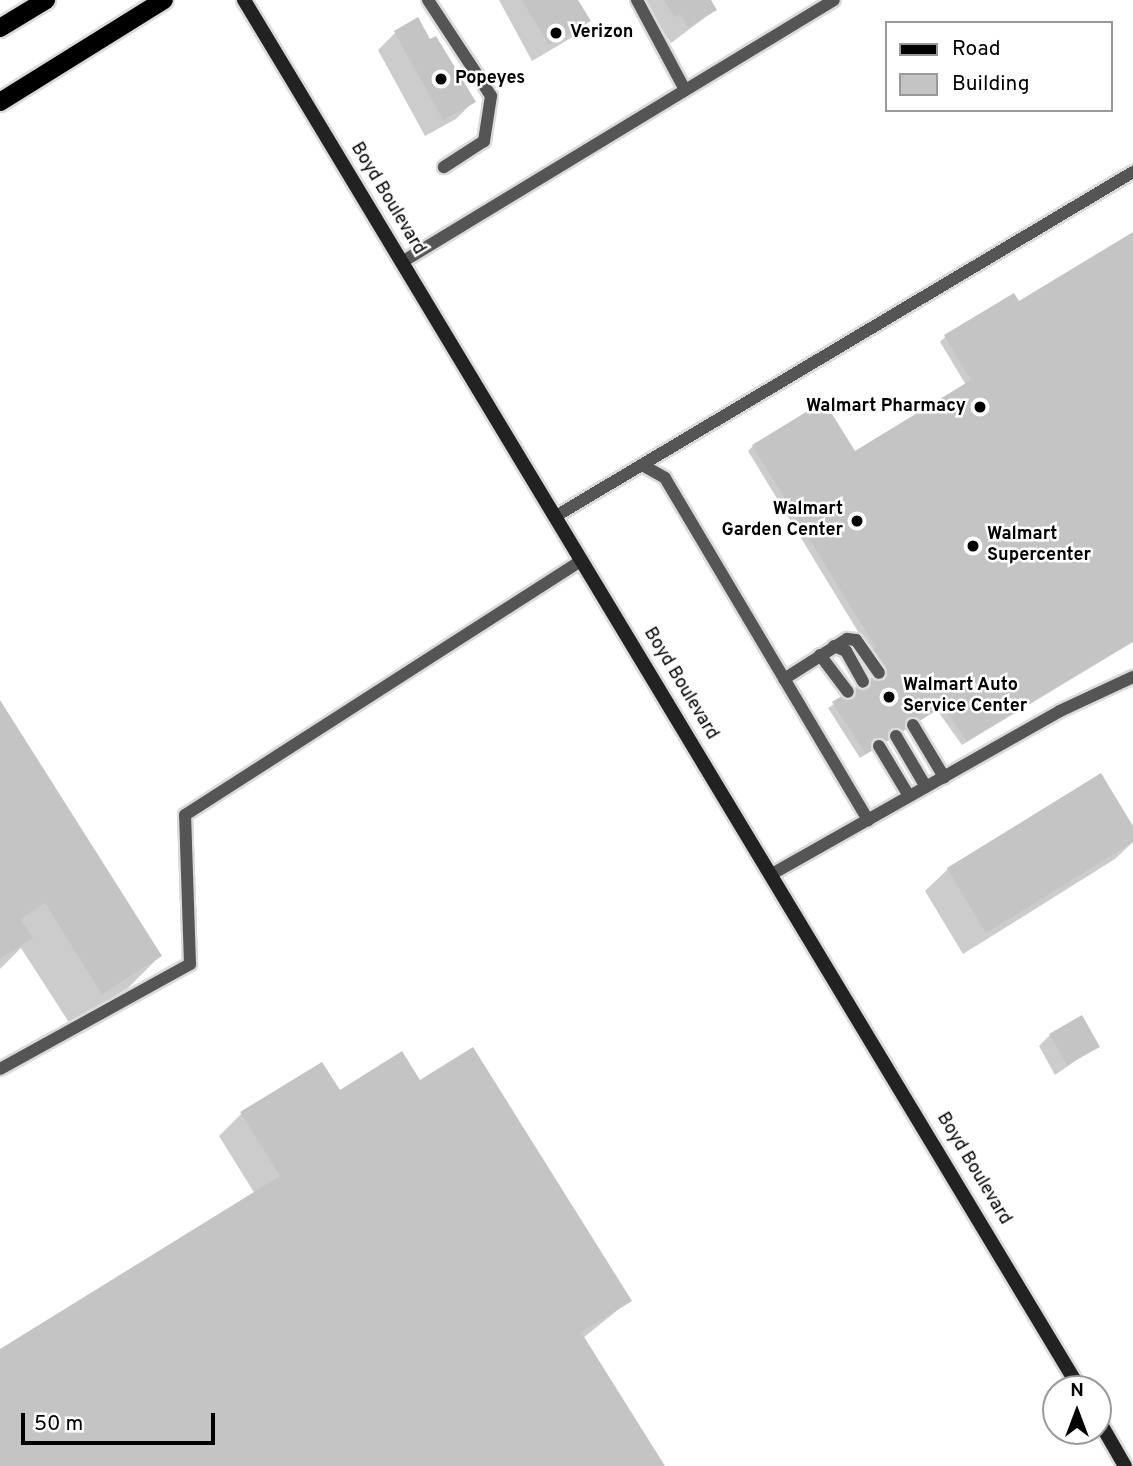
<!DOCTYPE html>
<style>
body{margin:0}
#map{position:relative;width:1133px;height:1466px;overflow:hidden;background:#fff;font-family:Overpass,sans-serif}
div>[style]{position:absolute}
.shadow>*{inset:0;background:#0003}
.building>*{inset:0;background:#c4c4c4}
.roads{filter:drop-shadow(2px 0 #dbdbdb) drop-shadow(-2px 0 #dbdbdb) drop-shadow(0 2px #dbdbdb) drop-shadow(0 -2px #dbdbdb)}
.lane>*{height:12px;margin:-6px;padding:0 6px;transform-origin:6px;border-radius:6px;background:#555}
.secondary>*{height:14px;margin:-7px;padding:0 7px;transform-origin:7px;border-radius:7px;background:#222}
.primary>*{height:18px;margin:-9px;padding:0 9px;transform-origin:9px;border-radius:9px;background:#000}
.dots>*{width:19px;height:19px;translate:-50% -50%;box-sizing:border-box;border:4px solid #fff;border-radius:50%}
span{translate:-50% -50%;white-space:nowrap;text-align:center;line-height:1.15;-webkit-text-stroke:5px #fff;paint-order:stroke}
.poi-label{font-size:18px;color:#000;font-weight:700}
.left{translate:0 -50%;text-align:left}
.right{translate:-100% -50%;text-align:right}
.street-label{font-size:18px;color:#000}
.legend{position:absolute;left:885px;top:21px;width:228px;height:91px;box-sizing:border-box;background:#fff;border:2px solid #999;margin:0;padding:9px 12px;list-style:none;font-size:21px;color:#000}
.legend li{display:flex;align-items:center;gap:14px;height:35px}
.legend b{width:35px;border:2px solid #999}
.north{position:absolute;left:1042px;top:1375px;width:70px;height:70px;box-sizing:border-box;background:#fff;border:2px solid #999;border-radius:50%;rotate:0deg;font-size:19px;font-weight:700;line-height:28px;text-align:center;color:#000}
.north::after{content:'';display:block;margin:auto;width:24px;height:32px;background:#000;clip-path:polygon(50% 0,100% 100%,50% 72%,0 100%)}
.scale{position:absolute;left:21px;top:1413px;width:194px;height:32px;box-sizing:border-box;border:4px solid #000;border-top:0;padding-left:9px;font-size:21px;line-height:24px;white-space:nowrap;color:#000;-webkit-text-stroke:5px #fff;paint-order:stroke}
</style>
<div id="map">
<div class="shadow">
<i style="clip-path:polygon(499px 0,576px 0,589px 21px,571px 38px,532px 61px)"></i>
<i style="clip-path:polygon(637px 0,709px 0,715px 10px,671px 43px,662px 30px,657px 33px)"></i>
<i style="clip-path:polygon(395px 33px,430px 41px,473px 102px,456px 119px,425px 136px,378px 50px)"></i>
<i style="clip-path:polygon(1133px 234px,1133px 642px,962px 745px,937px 710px,860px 758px,828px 708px,877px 676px,871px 653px,748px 451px,753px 446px,854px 453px,966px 385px,940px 342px,945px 337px,1018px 303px)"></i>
<i style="clip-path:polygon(0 703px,160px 956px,128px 988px,70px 1024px,21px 948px,0 969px)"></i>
<i style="clip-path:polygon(1133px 829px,1133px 842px,1115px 859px,963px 954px,925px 891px,948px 869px)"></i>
<i style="clip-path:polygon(1050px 1035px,1097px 1046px,1055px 1075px,1039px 1046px)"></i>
<i style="clip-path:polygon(419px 1082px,629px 1301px,583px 1338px,662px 1466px,0 1466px,0 1351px,255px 1194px,219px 1136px,241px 1114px,339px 1092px)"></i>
</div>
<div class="building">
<i style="clip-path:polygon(522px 0,578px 0,591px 21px,549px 45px)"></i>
<i style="clip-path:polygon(664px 0,711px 0,717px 10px,688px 27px,680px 14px,674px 17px)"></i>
<i style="clip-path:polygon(418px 17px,430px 39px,436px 36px,476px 102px,443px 120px,394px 31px)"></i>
<i style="clip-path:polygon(1133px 232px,1133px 641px,967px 741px,943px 706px,866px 754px,832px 702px,882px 671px,870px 652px,876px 648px,752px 445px,824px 401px,855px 451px,971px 380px,944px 335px,1014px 293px,1019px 301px)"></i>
<i style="clip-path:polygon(0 700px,162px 956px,102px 994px,45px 903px,20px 919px,33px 938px,0 959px)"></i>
<i style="clip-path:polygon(1101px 773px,1133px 826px,1133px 842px,986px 933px,947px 868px)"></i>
<i style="clip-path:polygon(1082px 1015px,1100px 1047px,1067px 1065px,1049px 1034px)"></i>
<i style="clip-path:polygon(473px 1047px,632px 1301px,581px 1332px,665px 1466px,0 1466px,0 1349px,280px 1176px,240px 1112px,322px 1062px,340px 1090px,402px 1051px,420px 1080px)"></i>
</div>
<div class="roads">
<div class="lane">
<i style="left:428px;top:0;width:115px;rotate:56.7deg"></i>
<i style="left:491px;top:96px;width:46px;rotate:98.8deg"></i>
<i style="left:484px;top:141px;width:48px;rotate:147deg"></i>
<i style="left:637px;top:0;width:102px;rotate:61.9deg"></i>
<i style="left:402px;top:262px;width:505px;rotate:-31.24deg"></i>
<i style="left:642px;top:465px;width:26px;rotate:29deg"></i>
<i style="left:665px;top:478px;width:398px;rotate:59.3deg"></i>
<i style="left:556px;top:516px;width:672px;rotate:-30.8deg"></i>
<i style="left:834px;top:646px;width:13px;rotate:23deg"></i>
<i style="left:846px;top:651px;width:35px;rotate:61deg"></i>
<i style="left:820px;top:655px;width:46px;rotate:52.9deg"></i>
<i style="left:784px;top:679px;width:75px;rotate:-32.4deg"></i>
<i style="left:847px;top:639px;width:9px;rotate:6deg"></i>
<i style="left:856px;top:640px;width:40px;rotate:55.1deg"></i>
<i style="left:913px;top:725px;width:61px;rotate:59.2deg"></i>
<i style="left:896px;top:736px;width:59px;rotate:59.5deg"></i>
<i style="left:879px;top:746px;width:58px;rotate:59deg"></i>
<i style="left:772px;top:874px;width:331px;rotate:-29.5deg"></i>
<i style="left:1060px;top:711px;width:81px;rotate:-25deg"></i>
<i style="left:0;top:1069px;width:217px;rotate:-28.9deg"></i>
<i style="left:190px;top:964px;width:149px;rotate:-91.9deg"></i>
<i style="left:185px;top:815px;width:472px;rotate:-32.7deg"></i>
</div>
<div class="secondary">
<i style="left:244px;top:0;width:1621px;rotate:58.96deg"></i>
<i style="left:1098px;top:1419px;width:54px;rotate:60.1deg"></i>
</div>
<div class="primary">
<i style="left:0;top:28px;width:54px;rotate:-31.3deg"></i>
<i style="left:0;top:102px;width:193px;rotate:-31.9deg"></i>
</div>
</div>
<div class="dots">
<i style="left:556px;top:33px;background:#000"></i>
<i style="left:441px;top:79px;background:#000"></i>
<i style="left:980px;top:407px;background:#000"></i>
<i style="left:857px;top:521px;background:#000"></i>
<i style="left:973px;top:546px;background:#000"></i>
<i style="left:889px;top:697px;background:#000"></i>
</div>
<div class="poi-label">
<span class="left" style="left:570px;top:33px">Verizon</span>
<span class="left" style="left:455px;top:79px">Popeyes</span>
<span class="right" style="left:966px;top:407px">Walmart Pharmacy</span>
<span class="right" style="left:843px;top:521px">Walmart<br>Garden Center</span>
<span class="left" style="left:987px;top:546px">Walmart<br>Supercenter</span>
<span class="left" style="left:903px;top:697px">Walmart Auto<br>Service Center</span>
</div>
<div class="street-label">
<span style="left:387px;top:199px;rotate:59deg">Boyd Boulevard</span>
<span style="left:680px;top:684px;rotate:59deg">Boyd Boulevard</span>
<span style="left:973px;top:1169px;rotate:59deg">Boyd Boulevard</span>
</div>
<ul class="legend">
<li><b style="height:9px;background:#000"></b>Road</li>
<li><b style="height:19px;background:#c4c4c4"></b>Building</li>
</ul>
<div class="north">N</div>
<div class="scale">50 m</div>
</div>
